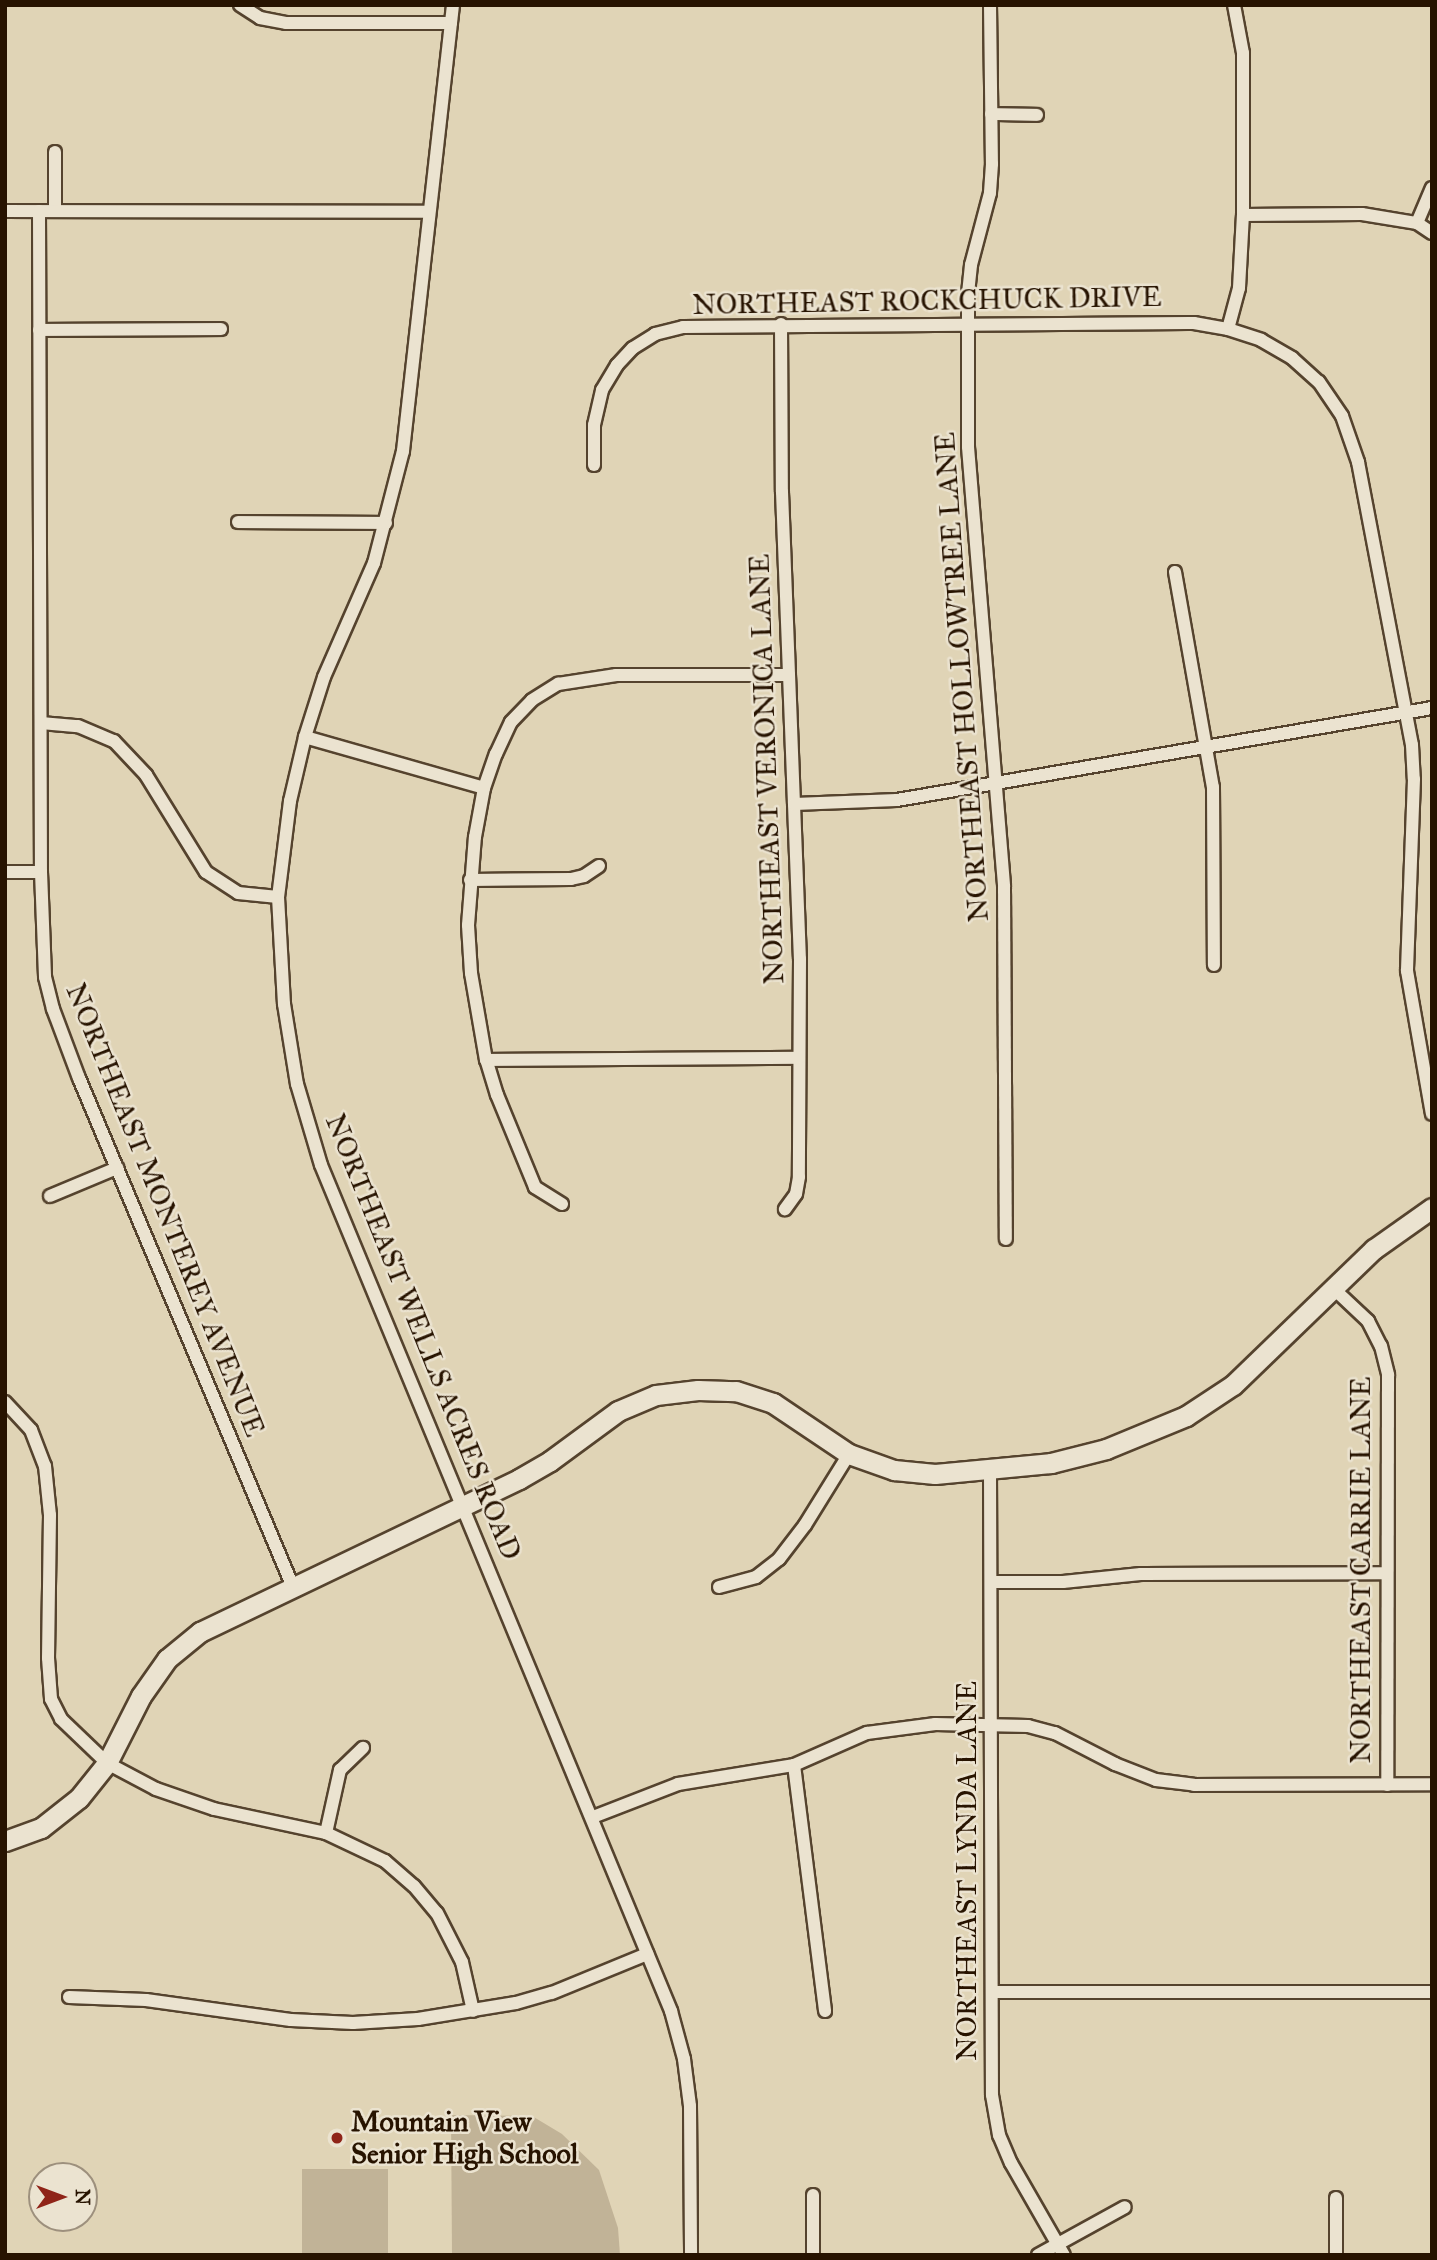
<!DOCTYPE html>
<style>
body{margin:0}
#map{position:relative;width:1437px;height:2260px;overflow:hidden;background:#e0d4b6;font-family:"IM FELL Great Primer",serif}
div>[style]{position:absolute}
.green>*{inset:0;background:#c1b397}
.roads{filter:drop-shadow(2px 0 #55432e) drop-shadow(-2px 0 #55432e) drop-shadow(0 2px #55432e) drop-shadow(0 -2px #55432e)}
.street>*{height:12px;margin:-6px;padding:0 6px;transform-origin:6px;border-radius:6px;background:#ebe3d0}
.secondary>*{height:19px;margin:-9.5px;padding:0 9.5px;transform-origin:9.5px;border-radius:9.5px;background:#ebe3d0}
.dots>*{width:19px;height:19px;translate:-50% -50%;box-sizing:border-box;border:4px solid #ebe3d0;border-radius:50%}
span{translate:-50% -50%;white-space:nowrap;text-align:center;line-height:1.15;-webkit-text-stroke:5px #ebe3d0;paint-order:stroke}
.street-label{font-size:28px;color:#271300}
.poi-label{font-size:28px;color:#271300;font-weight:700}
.left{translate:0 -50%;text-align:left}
.frame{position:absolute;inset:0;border:7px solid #271300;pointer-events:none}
.north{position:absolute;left:28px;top:2162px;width:70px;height:70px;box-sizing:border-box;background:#ebe3d0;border:2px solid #9d907d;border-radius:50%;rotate:90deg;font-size:19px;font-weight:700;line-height:28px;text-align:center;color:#271300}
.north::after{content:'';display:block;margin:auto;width:24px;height:32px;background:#8f2418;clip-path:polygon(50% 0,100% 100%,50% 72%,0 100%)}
</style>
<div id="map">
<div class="green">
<i style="clip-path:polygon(451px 2115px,532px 2116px,562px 2134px,599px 2170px,618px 2228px,620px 2255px,452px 2255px)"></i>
<i style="clip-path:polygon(302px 2169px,388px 2169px,388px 2255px,302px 2255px)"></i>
</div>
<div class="roads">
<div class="street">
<i style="left:240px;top:5px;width:24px;rotate:33deg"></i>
<i style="left:260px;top:18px;width:26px;rotate:11deg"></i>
<i style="left:286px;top:23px;width:165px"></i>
<i style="left:453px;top:5px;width:449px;rotate:96.4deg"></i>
<i style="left:403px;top:451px;width:116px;rotate:104.5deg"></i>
<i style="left:374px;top:563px;width:124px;rotate:113.7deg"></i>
<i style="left:324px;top:677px;width:63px;rotate:107.6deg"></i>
<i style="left:305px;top:737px;width:66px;rotate:103.2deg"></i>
<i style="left:290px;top:801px;width:97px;rotate:97.1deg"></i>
<i style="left:278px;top:897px;width:107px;rotate:86.8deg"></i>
<i style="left:284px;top:1004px;width:81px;rotate:80.8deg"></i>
<i style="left:297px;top:1084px;width:84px;rotate:73.5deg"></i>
<i style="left:321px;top:1165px;width:916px;rotate:67.52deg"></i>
<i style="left:671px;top:2011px;width:50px;rotate:74.8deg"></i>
<i style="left:684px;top:2059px;width:47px;rotate:82.7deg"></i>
<i style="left:690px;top:2106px;width:149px;rotate:89.6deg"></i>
<i style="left:990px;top:5px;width:159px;rotate:89.3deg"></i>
<i style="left:992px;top:164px;width:29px;rotate:94deg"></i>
<i style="left:990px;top:193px;width:74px;rotate:104.8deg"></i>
<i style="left:971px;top:265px;width:29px;rotate:96deg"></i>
<i style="left:968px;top:294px;width:153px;rotate:90deg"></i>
<i style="left:968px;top:447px;width:441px;rotate:85.3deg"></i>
<i style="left:1004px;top:887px;width:352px;rotate:89.7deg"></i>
<i style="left:991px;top:114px;width:46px;rotate:1.2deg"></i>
<i style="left:55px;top:152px;width:59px;rotate:90deg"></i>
<i style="left:5px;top:211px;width:424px;rotate:0.1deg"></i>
<i style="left:39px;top:211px;width:661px;rotate:89.83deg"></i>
<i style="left:41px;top:872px;width:105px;rotate:87.8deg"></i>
<i style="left:45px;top:977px;width:33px;rotate:76deg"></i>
<i style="left:53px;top:1009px;width:74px;rotate:69.4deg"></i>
<i style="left:79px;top:1078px;width:552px;rotate:67.2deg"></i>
<i style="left:1243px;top:215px;width:119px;rotate:-0.5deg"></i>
<i style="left:1362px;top:214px;width:56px;rotate:9.3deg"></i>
<i style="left:1417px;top:223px;width:18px;rotate:34deg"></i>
<i style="left:1417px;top:223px;width:38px;rotate:-67deg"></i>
<i style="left:781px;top:324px;width:168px;rotate:89.7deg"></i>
<i style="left:782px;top:492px;width:467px;rotate:87.8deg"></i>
<i style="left:800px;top:959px;width:218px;rotate:90.3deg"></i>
<i style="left:799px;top:1177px;width:17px;rotate:100deg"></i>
<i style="left:796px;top:1194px;width:19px;rotate:126deg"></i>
<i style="left:1228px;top:329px;width:42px;rotate:-75deg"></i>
<i style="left:1239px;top:288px;width:73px;rotate:-86.9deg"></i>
<i style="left:1243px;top:215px;width:162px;rotate:-90deg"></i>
<i style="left:1243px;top:53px;width:49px;rotate:-100.6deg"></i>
<i style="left:39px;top:330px;width:182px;rotate:-0.3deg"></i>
<i style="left:594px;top:465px;width:40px;rotate:-90deg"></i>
<i style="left:594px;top:425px;width:36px;rotate:-77deg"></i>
<i style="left:602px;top:390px;width:29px;rotate:-59deg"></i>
<i style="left:617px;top:365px;width:23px;rotate:-47deg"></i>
<i style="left:633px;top:348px;width:26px;rotate:-32deg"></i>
<i style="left:655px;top:334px;width:29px;rotate:-14deg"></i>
<i style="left:683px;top:327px;width:511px;rotate:-0.45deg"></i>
<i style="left:1194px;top:323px;width:35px;rotate:10deg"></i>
<i style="left:1228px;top:329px;width:35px;rotate:18deg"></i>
<i style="left:1261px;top:340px;width:36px;rotate:30deg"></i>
<i style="left:1292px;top:358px;width:36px;rotate:42deg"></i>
<i style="left:1319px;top:382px;width:41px;rotate:55.9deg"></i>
<i style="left:1342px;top:416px;width:49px;rotate:70.8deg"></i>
<i style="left:1358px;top:462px;width:288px;rotate:79.2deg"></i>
<i style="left:1412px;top:745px;width:34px;rotate:87deg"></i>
<i style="left:1414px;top:779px;width:192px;rotate:92.1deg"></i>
<i style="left:1407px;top:971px;width:145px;rotate:80.1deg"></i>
<i style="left:238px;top:522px;width:148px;rotate:0.4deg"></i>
<i style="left:1175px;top:572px;width:218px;rotate:80deg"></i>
<i style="left:1213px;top:787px;width:178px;rotate:89.7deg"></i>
<i style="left:41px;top:723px;width:37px;rotate:5deg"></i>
<i style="left:78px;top:726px;width:39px;rotate:23deg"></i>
<i style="left:114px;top:741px;width:47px;rotate:46.7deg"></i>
<i style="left:146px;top:775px;width:114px;rotate:58.3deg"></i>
<i style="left:206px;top:872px;width:38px;rotate:33deg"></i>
<i style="left:238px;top:893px;width:40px;rotate:5.7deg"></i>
<i style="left:305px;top:737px;width:186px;rotate:15.9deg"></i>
<i style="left:794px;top:804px;width:103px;rotate:-2.2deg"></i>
<i style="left:897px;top:800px;width:543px;rotate:-9.76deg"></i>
<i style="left:5px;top:872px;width:36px"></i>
<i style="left:470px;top:880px;width:101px;rotate:-0.6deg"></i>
<i style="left:571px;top:879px;width:13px;rotate:-13deg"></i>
<i style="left:584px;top:876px;width:18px;rotate:-34deg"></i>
<i style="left:486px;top:1060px;width:313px;rotate:-0.4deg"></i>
<i style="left:50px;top:1196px;width:73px;rotate:-22.7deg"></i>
<i style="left:562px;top:1204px;width:32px;rotate:-148deg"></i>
<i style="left:535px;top:1187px;width:100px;rotate:-112.4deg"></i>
<i style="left:497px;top:1095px;width:37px;rotate:-107deg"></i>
<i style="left:486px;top:1060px;width:88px;rotate:-99.8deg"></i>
<i style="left:471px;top:973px;width:48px;rotate:-93.6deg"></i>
<i style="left:468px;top:925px;width:88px;rotate:-85.5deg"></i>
<i style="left:475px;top:837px;width:50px;rotate:-79.6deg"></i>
<i style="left:484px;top:788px;width:36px;rotate:-71deg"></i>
<i style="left:496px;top:754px;width:35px;rotate:-65deg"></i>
<i style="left:511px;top:722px;width:30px;rotate:-46deg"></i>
<i style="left:532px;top:700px;width:31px;rotate:-32deg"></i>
<i style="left:558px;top:684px;width:59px;rotate:-8.8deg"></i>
<i style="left:616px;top:675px;width:173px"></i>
<i style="left:1334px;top:1289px;width:47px;rotate:43.3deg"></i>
<i style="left:1368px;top:1321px;width:28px;rotate:63deg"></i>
<i style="left:1381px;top:1346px;width:30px;rotate:76deg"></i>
<i style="left:1388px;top:1375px;width:410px;rotate:90.1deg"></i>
<i style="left:5px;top:1402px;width:38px;rotate:47deg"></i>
<i style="left:31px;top:1430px;width:39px;rotate:69deg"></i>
<i style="left:45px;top:1466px;width:49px;rotate:84.2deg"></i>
<i style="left:50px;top:1515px;width:143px;rotate:90.8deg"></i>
<i style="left:48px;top:1658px;width:41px;rotate:85.8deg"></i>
<i style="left:51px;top:1699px;width:22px;rotate:63deg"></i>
<i style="left:61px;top:1719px;width:64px;rotate:43.7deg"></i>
<i style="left:107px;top:1763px;width:55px;rotate:28deg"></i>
<i style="left:156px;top:1789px;width:61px;rotate:19deg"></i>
<i style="left:214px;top:1809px;width:115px;rotate:12.1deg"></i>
<i style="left:326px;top:1833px;width:65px;rotate:25.4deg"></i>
<i style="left:385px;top:1861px;width:38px;rotate:41deg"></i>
<i style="left:414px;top:1886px;width:35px;rotate:50deg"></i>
<i style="left:437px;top:1913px;width:55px;rotate:63deg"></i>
<i style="left:462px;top:1962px;width:50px;rotate:77.3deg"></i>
<i style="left:990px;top:1471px;width:624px;rotate:89.82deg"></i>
<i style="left:992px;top:2095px;width:41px;rotate:80.1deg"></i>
<i style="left:999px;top:2135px;width:30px;rotate:67deg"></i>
<i style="left:1011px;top:2163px;width:106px;rotate:60.1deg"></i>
<i style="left:992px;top:1582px;width:71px"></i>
<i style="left:1063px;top:1582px;width:78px;rotate:-5.9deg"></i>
<i style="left:1141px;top:1574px;width:245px;rotate:-0.2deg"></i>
<i style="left:719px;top:1587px;width:38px;rotate:-15deg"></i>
<i style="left:756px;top:1577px;width:29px;rotate:-38deg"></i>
<i style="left:779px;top:1559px;width:43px;rotate:-52.6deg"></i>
<i style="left:805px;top:1525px;width:84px;rotate:-58.2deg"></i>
<i style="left:794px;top:1765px;width:248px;rotate:82.8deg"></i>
<i style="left:593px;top:1817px;width:91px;rotate:-21.2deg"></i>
<i style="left:678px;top:1784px;width:118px;rotate:-9.3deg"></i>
<i style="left:794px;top:1765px;width:80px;rotate:-23.7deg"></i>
<i style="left:867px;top:1733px;width:69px;rotate:-7.5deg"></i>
<i style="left:935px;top:1724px;width:93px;rotate:1.2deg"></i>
<i style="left:1028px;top:1726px;width:28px;rotate:15deg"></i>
<i style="left:1055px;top:1733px;width:68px;rotate:27.3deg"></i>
<i style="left:1115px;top:1764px;width:44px;rotate:21.3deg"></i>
<i style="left:1156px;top:1780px;width:38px;rotate:7deg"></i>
<i style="left:1194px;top:1785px;width:238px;rotate:-0.2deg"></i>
<i style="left:326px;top:1833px;width:65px;rotate:-77.5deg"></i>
<i style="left:340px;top:1770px;width:32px;rotate:-44deg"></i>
<i style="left:992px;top:1992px;width:440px"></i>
<i style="left:69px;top:1997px;width:77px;rotate:2.2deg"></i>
<i style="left:146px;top:2000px;width:146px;rotate:7.9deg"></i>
<i style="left:291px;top:2020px;width:62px;rotate:2.8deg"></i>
<i style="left:353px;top:2023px;width:65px;rotate:-3.5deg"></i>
<i style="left:418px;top:2019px;width:99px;rotate:-9.3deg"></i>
<i style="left:516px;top:2003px;width:37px;rotate:-16deg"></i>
<i style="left:552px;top:1993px;width:103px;rotate:-22.3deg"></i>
<i style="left:813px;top:2195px;width:60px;rotate:90deg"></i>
<i style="left:1336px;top:2198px;width:57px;rotate:90deg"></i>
<i style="left:1038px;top:2255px;width:99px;rotate:-28.9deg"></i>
</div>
<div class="secondary">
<i style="left:5px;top:1841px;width:38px;rotate:-20deg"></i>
<i style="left:41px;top:1828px;width:48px;rotate:-38.3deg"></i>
<i style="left:79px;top:1798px;width:45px;rotate:-51.3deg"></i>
<i style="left:107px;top:1763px;width:75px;rotate:-63.1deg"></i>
<i style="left:141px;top:1696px;width:45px;rotate:-54.9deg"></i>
<i style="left:167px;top:1659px;width:43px;rotate:-39.3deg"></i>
<i style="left:200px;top:1632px;width:354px;rotate:-25.6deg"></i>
<i style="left:519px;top:1479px;width:36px;rotate:-30deg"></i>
<i style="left:550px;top:1461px;width:84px;rotate:-36.3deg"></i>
<i style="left:618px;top:1411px;width:41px;rotate:-22.8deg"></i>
<i style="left:656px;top:1395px;width:42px;rotate:-6.8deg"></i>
<i style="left:698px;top:1390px;width:38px;rotate:2deg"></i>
<i style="left:736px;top:1391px;width:39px;rotate:18deg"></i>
<i style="left:773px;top:1403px;width:92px;rotate:33.9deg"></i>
<i style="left:849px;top:1454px;width:48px;rotate:19.6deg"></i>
<i style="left:894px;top:1470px;width:41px;rotate:5.6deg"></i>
<i style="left:935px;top:1474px;width:117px;rotate:-5.4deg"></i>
<i style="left:1051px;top:1463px;width:57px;rotate:-14.3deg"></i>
<i style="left:1106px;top:1449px;width:87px;rotate:-22.4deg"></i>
<i style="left:1186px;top:1416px;width:56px;rotate:-33.4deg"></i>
<i style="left:1233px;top:1385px;width:196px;rotate:-44deg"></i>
<i style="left:1374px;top:1249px;width:71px;rotate:-35.3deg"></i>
</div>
</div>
<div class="dots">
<i style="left:337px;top:2138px;background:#8f2418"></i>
</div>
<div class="street-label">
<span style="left:927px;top:301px;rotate:-1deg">NORTHEAST ROCKCHUCK DRIVE</span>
<span style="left:962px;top:677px;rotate:-94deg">NORTHEAST HOLLOWTREE LANE</span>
<span style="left:767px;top:769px;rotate:-92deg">NORTHEAST VERONICA LANE</span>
<span style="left:165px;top:1210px;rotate:68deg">NORTHEAST MONTEREY AVENUE</span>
<span style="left:423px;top:1337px;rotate:68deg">NORTHEAST WELLS ACRES ROAD</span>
<span style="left:1361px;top:1570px;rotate:-90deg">NORTHEAST CARRIE LANE</span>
<span style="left:967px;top:1871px;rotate:-90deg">NORTHEAST LYNDA LANE</span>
</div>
<div class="poi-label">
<span class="left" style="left:351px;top:2138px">Mountain View<br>Senior High School</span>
</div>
<div class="frame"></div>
<div class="north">N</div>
</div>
